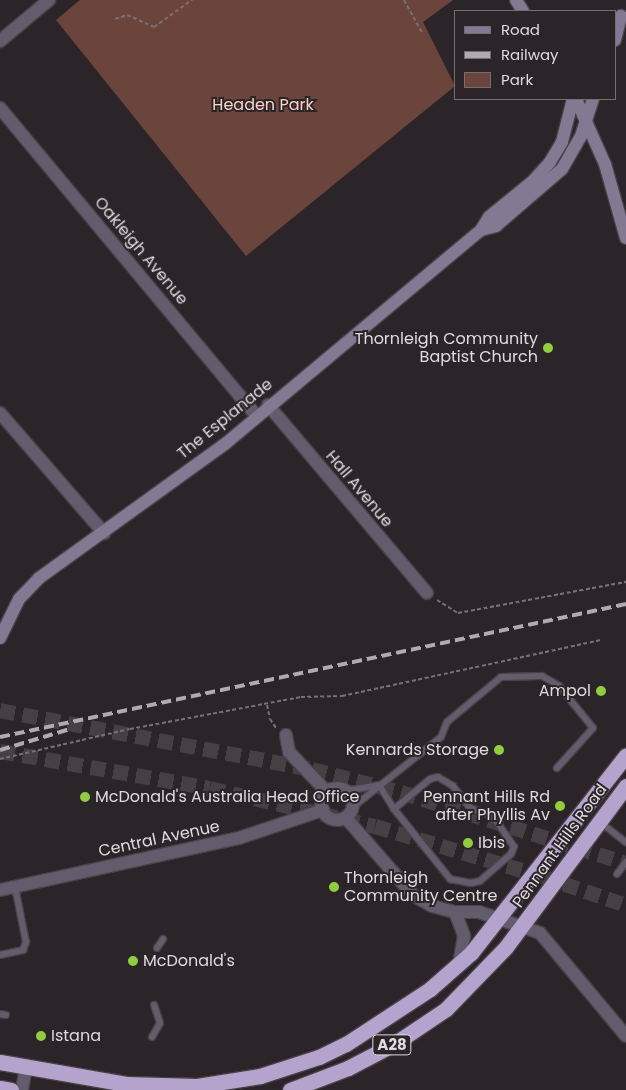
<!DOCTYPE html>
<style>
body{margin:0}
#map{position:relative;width:626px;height:1090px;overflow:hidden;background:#2b252a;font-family:Poppins,sans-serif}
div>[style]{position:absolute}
.green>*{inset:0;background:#6b453b}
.highway-tunnel>*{height:15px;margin-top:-7.5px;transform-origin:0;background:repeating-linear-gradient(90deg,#464045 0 15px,transparent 0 23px)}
.path>*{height:2px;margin-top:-1px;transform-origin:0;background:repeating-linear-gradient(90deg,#777176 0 4px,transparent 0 6.5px)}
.roads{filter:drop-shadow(1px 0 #484247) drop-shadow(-1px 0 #484247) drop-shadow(0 1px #484247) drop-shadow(0 -1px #484247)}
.lane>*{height:6px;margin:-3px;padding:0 3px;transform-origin:3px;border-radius:3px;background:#625c6c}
.street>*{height:12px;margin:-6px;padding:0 6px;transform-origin:6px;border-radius:6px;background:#625c6c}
.street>.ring{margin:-6px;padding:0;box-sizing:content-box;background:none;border:12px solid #625c6c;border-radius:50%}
.secondary>*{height:12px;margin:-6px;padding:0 6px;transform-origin:6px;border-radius:6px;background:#837993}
.highway>*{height:15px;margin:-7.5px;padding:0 7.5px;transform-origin:7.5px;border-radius:7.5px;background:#b4a4cd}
.rail>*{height:4px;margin-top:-2px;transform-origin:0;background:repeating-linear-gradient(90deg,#b0abaf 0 10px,transparent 0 15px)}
.dots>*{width:14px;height:14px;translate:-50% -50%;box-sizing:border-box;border:2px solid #2b252a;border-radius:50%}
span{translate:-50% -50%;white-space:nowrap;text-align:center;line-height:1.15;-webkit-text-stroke:4px #2b252a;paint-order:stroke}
.shield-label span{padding:1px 4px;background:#2b252a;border:1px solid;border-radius:4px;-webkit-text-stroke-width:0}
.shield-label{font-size:15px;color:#dfdbde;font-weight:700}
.park-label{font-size:16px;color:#fed1c5}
.street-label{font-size:16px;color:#dfdbde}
.poi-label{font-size:16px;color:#dfdbde}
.right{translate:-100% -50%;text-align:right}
.left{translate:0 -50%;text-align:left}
.legend{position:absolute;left:454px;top:10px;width:162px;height:90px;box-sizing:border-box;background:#2b252a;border:1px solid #736e72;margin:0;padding:6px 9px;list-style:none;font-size:15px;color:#dfdbde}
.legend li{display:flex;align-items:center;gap:10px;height:25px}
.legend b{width:25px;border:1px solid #736e72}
</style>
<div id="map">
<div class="green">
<i style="clip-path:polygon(80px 0,453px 0,423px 22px,455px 86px,246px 256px,56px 20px)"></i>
</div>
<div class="highway-tunnel">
<i style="left:0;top:710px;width:318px;rotate:10.7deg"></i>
<i style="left:312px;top:769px;width:92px;rotate:14.5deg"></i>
<i style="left:401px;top:792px;width:236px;rotate:17.5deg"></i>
<i style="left:0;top:751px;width:213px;rotate:10deg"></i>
<i style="left:210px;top:788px;width:169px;rotate:13deg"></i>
<i style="left:375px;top:826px;width:174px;rotate:16.7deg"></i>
<i style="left:542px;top:876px;width:89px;rotate:19deg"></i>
</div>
<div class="path">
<i style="left:404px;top:0;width:38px;rotate:61deg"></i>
<i style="left:115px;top:19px;width:13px;rotate:-18deg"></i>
<i style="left:127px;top:15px;width:30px;rotate:24deg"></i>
<i style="left:154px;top:27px;width:47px;rotate:-35.4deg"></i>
<i style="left:437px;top:600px;width:25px;rotate:32deg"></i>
<i style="left:458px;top:613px;width:171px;rotate:-10.5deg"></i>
<i style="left:267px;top:705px;width:14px;rotate:78deg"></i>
<i style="left:270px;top:719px;width:11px;rotate:56deg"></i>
<i style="left:0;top:759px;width:133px;rotate:-13deg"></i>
<i style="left:130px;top:729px;width:174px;rotate:-10.6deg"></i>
<i style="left:301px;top:697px;width:41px;rotate:-1.4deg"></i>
<i style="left:342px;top:696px;width:266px;rotate:-12.2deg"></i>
</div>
<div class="roads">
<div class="lane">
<i style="left:379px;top:785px;width:28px;rotate:58deg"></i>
<i style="left:394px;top:809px;width:90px;rotate:51.3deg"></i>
<i style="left:450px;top:879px;width:21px;rotate:11deg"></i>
<i style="left:471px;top:883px;width:9px;rotate:-13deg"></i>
<i style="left:480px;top:881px;width:41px;rotate:-41.1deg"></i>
<i style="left:511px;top:854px;width:8px;rotate:-67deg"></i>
<i style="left:514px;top:847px;width:37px;rotate:-124deg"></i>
<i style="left:493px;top:816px;width:24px;rotate:-161deg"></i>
<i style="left:470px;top:808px;width:28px;rotate:-128deg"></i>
<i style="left:453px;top:786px;width:17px;rotate:-149deg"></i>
<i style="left:438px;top:777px;width:8px;rotate:166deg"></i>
<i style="left:430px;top:779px;width:47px;rotate:140.2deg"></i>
<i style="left:345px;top:791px;width:35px;rotate:-10deg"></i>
<i style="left:353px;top:807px;width:112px;rotate:-38.5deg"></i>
<i style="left:441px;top:737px;width:16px;rotate:-68deg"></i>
<i style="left:447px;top:722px;width:70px;rotate:-39.8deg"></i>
<i style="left:501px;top:677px;width:41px;rotate:-1.4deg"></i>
<i style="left:542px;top:676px;width:20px;rotate:30deg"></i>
<i style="left:559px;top:686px;width:54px;rotate:51deg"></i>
<i style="left:593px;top:728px;width:54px;rotate:132deg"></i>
<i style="left:600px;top:822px;width:33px;rotate:38deg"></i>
<i style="left:617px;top:874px;width:15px;rotate:-53deg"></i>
<i style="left:157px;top:948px;width:11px;rotate:-56deg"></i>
<i style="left:0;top:955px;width:24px;rotate:-12deg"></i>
<i style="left:23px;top:950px;width:9px;rotate:-69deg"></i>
<i style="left:26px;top:942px;width:56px;rotate:-101.3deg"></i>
<i style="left:0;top:1014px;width:6px;rotate:9deg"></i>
<i style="left:152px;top:1037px;width:16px;rotate:-60deg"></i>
<i style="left:160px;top:1023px;width:19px;rotate:-108deg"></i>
</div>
<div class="street">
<i style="left:0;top:41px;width:64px;rotate:-39.9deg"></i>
<i style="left:0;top:108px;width:400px;rotate:50.2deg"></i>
<i style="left:268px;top:405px;width:246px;rotate:49.8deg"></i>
<i style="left:0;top:413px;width:159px;rotate:49.1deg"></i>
<i style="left:286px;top:735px;width:17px;rotate:80deg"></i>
<i style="left:289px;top:752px;width:55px;rotate:46.5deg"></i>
<i class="ring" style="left:321px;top:788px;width:20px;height:20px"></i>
<i style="left:346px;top:818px;width:102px;rotate:49deg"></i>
<i style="left:413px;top:895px;width:22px;rotate:30deg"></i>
<i style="left:432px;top:906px;width:24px;rotate:15deg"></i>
<i style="left:455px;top:912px;width:24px"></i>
<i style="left:479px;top:912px;width:65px;rotate:19deg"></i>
<i style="left:540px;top:933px;width:134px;rotate:50.1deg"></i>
<i style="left:0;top:890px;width:245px;rotate:-12.3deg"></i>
<i style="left:239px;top:838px;width:89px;rotate:-18.4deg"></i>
<i style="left:455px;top:912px;width:26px;rotate:69deg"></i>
<i style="left:464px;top:936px;width:29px;rotate:100deg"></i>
<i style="left:22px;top:1090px;width:23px;rotate:-80deg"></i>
</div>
<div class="secondary">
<i style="left:516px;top:0;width:13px;rotate:58deg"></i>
<i style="left:615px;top:40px;width:25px;rotate:-76deg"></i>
<i style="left:576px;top:99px;width:71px;rotate:66deg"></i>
<i style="left:605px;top:164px;width:77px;rotate:74.2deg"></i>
<i style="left:481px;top:230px;width:16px;rotate:-15deg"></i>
<i style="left:496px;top:226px;width:87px;rotate:-40.8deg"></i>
<i style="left:562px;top:169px;width:38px;rotate:-60deg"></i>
<i style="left:581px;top:136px;width:39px;rotate:-72deg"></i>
<i style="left:0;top:638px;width:43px;rotate:-64deg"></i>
<i style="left:19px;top:599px;width:29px;rotate:-46deg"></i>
<i style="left:39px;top:578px;width:229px;rotate:-35.8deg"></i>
<i style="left:225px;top:444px;width:334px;rotate:-39.9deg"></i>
<i style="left:481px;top:230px;width:15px;rotate:-58deg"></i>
<i style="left:489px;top:217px;width:57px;rotate:-39.3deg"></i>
<i style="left:533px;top:181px;width:25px;rotate:-48deg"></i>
<i style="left:550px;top:162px;width:23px;rotate:-59deg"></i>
<i style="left:562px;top:142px;width:44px;rotate:-75.7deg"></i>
</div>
<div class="highway">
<i style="left:0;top:1062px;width:128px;rotate:9.9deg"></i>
<i style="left:126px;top:1084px;width:71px;rotate:1.6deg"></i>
<i style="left:197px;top:1086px;width:64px;rotate:-9deg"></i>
<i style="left:260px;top:1076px;width:62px;rotate:-17.9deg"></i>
<i style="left:319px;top:1057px;width:30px;rotate:-26deg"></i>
<i style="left:346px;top:1044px;width:100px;rotate:-33.2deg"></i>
<i style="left:430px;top:989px;width:55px;rotate:-41.3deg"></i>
<i style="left:471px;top:953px;width:251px;rotate:-51.9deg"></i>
<i style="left:0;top:1088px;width:11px;rotate:10deg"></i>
<i style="left:290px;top:1090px;width:62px;rotate:-20.8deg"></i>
<i style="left:348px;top:1068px;width:52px;rotate:-27.6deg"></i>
<i style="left:394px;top:1044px;width:63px;rotate:-33.9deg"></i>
<i style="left:446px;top:1009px;width:86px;rotate:-45.9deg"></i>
<i style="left:506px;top:947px;width:201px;rotate:-53.3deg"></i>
</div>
</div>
<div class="rail">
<i style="left:0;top:737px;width:640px;rotate:-11.99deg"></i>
<i style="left:0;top:750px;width:73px;rotate:-16.7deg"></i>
</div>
<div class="dots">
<i style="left:548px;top:348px;background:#91cd40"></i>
<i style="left:601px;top:691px;background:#91cd40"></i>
<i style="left:499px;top:750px;background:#91cd40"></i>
<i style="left:85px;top:797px;background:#91cd40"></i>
<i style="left:560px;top:806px;background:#91cd40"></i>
<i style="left:468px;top:843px;background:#91cd40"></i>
<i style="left:334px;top:887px;background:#91cd40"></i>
<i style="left:133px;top:961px;background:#91cd40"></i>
<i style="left:41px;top:1036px;background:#91cd40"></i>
</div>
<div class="shield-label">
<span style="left:392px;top:1045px">A28</span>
</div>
<div class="park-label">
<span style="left:263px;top:105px">Headen Park</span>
</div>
<div class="street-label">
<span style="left:141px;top:251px;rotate:50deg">Oakleigh Avenue</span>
<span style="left:225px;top:419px;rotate:-39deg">The Esplanade</span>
<span style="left:359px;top:489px;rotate:50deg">Hall Avenue</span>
<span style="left:159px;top:839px;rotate:-12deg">Central Avenue</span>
<span style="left:560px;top:846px;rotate:-54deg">Pennant Hills Road</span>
</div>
<div class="poi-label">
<span class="right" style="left:538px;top:348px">Thornleigh Community<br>Baptist Church</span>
<span class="right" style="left:591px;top:691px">Ampol</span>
<span class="right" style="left:489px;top:750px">Kennards Storage</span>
<span class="left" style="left:95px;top:797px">McDonald's Australia Head Office</span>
<span class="right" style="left:550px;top:806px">Pennant Hills Rd<br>after Phyllis Av</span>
<span class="left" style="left:478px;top:843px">Ibis</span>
<span class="left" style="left:344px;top:887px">Thornleigh<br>Community Centre</span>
<span class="left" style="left:143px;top:961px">McDonald's</span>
<span class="left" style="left:51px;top:1036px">Istana</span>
</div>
<ul class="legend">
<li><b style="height:6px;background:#837993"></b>Road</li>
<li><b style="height:6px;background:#b0abaf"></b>Railway</li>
<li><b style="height:14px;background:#6b453b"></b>Park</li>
</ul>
</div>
